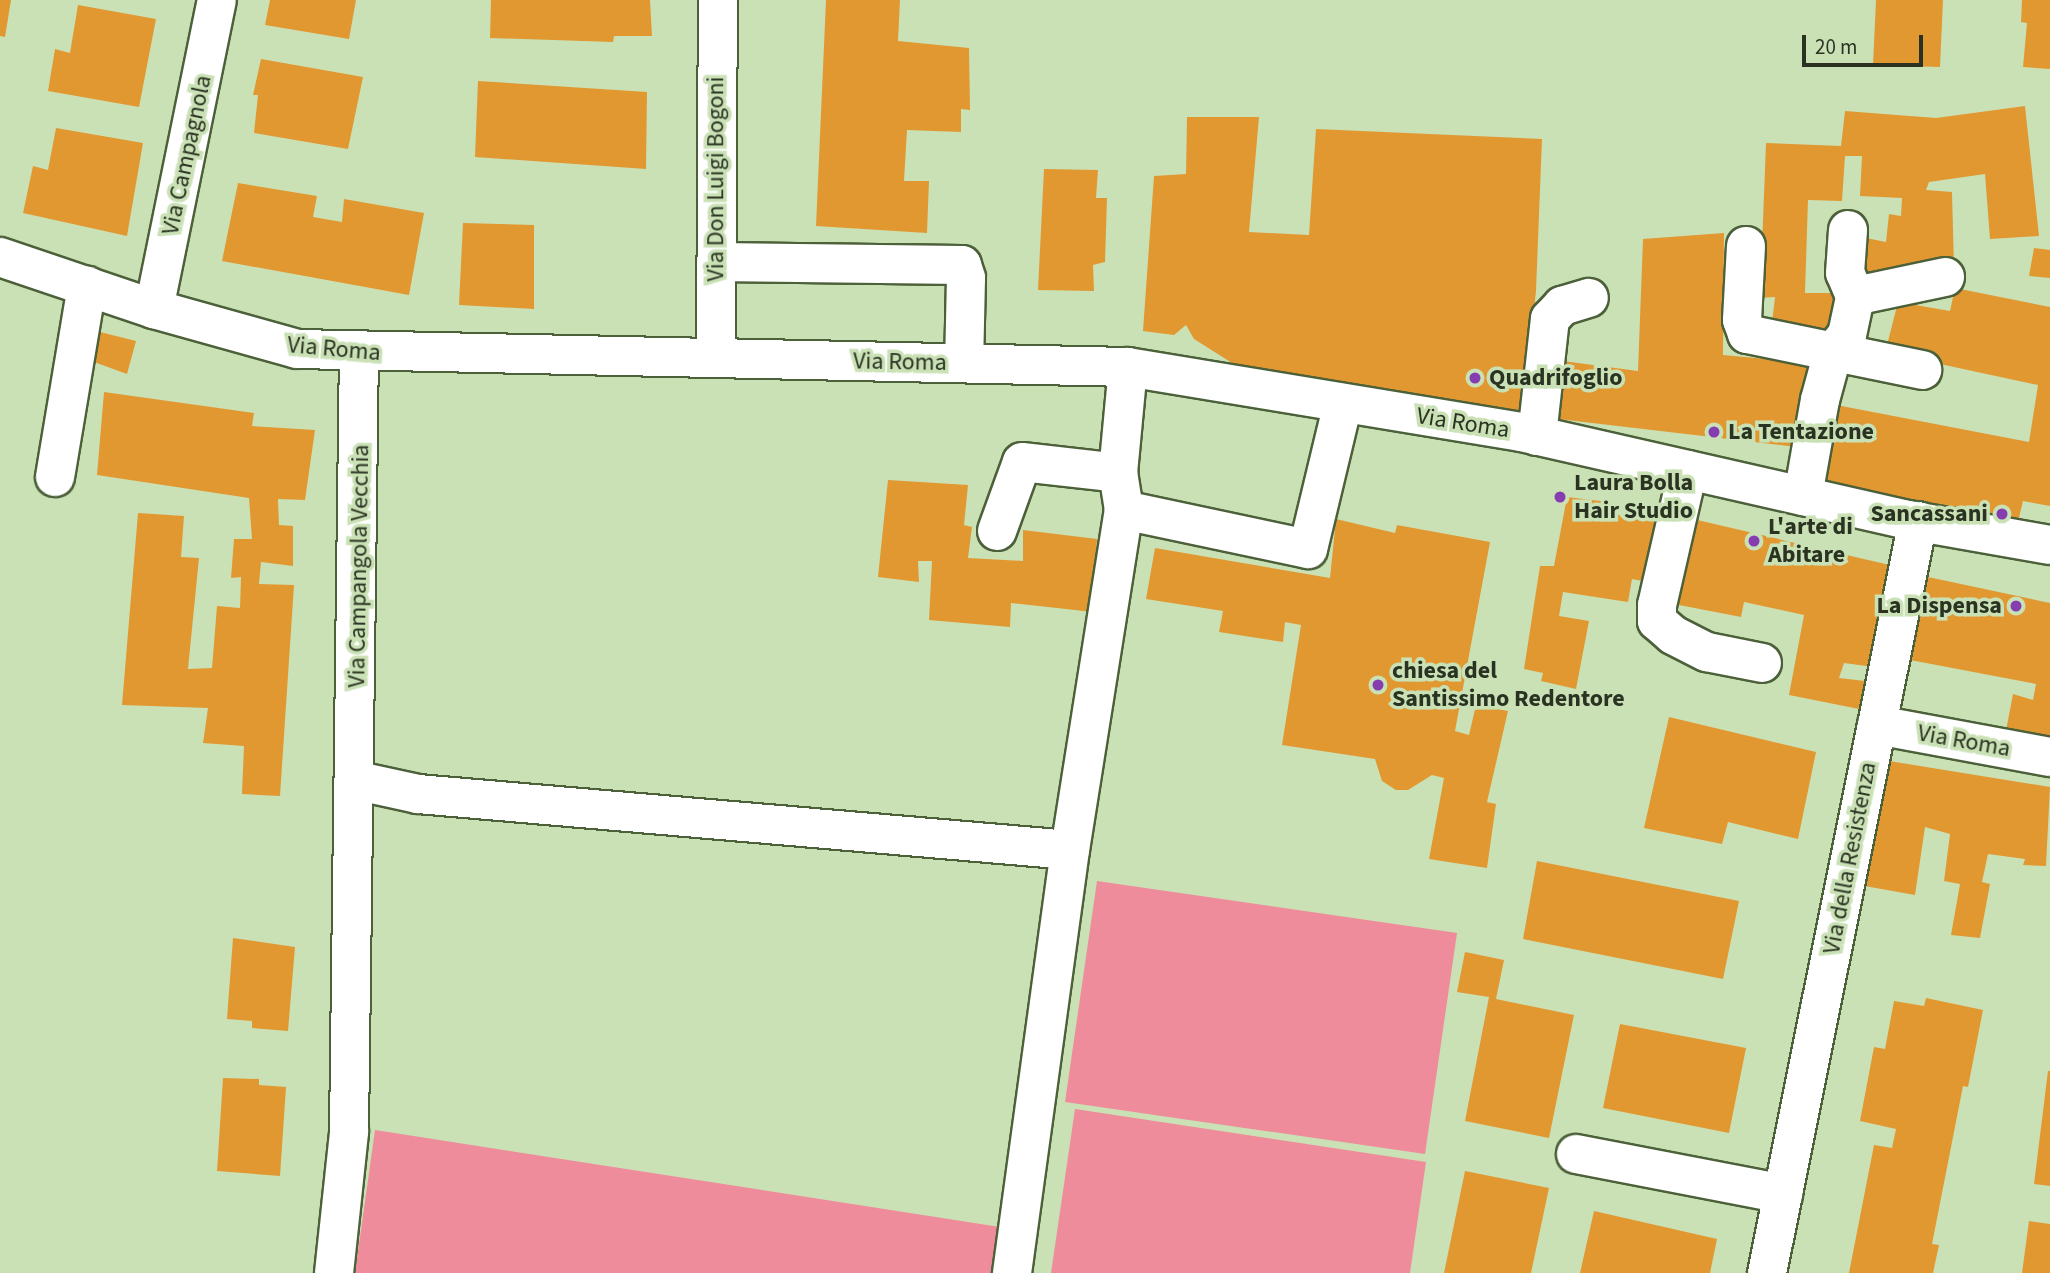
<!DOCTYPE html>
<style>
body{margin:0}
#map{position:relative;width:2050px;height:1273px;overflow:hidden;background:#cae1b6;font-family:"Source Sans 3",sans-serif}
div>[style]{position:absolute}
.green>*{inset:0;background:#ef8c9b}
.building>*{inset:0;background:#e29831}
.roads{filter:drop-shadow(2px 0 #4c6039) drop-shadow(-2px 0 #4c6039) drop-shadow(0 2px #4c6039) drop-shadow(0 -2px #4c6039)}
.minor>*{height:38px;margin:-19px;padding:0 19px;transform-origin:19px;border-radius:19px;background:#fff}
.dots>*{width:19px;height:19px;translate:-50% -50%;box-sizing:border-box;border:4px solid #cae1b6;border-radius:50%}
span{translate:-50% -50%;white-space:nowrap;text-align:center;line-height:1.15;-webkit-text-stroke:7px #cae1b6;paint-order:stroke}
.street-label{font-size:24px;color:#2a3322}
.poi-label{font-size:24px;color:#2a3322;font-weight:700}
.left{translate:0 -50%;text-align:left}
.right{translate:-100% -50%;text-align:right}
.scale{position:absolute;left:1802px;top:35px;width:121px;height:32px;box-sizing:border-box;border:4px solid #2a3322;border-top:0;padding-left:9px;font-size:21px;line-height:24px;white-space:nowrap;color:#2a3322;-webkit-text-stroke:5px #cae1b6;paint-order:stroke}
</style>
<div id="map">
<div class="green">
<i style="clip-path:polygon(1097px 881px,1457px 933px,1425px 1154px,1065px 1102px)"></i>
<i style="clip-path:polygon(1075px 1109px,1426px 1162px,1410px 1273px,1051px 1273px)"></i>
<i style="clip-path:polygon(375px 1130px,1000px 1227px,993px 1273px,355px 1273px)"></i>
</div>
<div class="building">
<i style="clip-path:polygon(0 0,11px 0,5px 37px,0 36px)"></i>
<i style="clip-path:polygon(270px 0,356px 0,349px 39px,265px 25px)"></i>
<i style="clip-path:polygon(491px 0,650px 0,652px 36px,614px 36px,613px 42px,490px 38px)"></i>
<i style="clip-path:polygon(826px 0,900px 0,898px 41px,969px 48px,970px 110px,961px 109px,961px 132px,907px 130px,904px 181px,929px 181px,927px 233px,816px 226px)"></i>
<i style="clip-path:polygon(1876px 0,1943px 0,1940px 67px,1873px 65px)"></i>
<i style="clip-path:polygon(2022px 0,2050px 0,2050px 69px,2023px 67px,2027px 23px,2021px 22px)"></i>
<i style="clip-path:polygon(78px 5px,156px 19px,139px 107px,48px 91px,55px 49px,70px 53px)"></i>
<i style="clip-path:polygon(261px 59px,363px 77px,348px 149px,254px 133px,258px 95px,253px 95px)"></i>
<i style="clip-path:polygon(478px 81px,647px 92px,646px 169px,475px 157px)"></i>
<i style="clip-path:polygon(2025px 106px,2039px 236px,1990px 239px,1985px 174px,1929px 182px,1926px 190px,1952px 192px,1954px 267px,1860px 277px,1866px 238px,1886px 242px,1889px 214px,1901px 216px,1902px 198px,1860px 196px,1862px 156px,1845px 156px,1842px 201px,1808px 200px,1805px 293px,1838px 293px,1838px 336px,1771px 332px,1775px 297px,1760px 298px,1766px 143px,1841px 146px,1845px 111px,1936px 118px)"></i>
<i style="clip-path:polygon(1187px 117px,1259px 117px,1249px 232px,1309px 235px,1316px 129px,1542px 139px,1536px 291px,1523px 413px,1240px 368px,1194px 339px,1186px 325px,1174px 335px,1143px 331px,1154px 176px,1186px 174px)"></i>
<i style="clip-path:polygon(56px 128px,143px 143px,127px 236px,23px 213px,33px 166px,48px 170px)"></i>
<i style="clip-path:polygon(1044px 169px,1098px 170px,1096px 198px,1107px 198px,1105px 262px,1093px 265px,1094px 291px,1038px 290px)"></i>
<i style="clip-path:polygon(238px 183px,317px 196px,313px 217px,342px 222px,344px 199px,424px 213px,409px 295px,222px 261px)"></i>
<i style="clip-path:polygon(463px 223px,534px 225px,534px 309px,459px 305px)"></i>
<i style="clip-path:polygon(1724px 233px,1723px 355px,1811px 363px,1805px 448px,1558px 419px,1563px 361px,1638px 371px,1643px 239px)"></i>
<i style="clip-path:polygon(2034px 248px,2050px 250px,2050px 278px,2029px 276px)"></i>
<i style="clip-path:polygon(1955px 288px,2050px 307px,2050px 506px,2023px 501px,2017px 526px,1819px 487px,1831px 404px,2029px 442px,2038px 385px,1940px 364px,1940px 360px,1885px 353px,1898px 302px,1950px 311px)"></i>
<i style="clip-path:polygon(100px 332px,136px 341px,127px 374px,94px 362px)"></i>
<i style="clip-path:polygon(104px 392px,254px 413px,252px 426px,315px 430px,305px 500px,278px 499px,279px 525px,293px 526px,293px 566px,261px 562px,259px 584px,294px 585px,280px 796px,242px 794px,244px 746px,203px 743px,208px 708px,122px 705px,138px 513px,184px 516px,181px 557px,199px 558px,188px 669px,212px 668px,217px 606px,240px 608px,241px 577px,231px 578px,234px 539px,252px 539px,249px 498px,97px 475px)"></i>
<i style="clip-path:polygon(888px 480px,968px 485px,964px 525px,972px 527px,968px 558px,1023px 561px,1023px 530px,1097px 539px,1093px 612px,1011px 603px,1010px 627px,929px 620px,932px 561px,918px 561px,919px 582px,878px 577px)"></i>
<i style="clip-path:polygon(1567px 497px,1609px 502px,1610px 514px,1664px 520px,1653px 583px,1632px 579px,1628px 602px,1563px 592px,1559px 616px,1589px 621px,1576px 689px,1541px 681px,1543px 673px,1524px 669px,1540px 566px,1554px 566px)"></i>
<i style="clip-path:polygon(1336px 519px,1395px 533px,1397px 525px,1490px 542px,1455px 731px,1469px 735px,1476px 705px,1508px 711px,1487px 802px,1496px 804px,1487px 868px,1429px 859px,1444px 778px,1432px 775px,1408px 790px,1396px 790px,1382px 781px,1375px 759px,1282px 745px,1301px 625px,1285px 622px,1283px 642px,1219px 632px,1223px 611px,1146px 599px,1155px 548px,1330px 578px)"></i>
<i style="clip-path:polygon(1693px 519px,1894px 566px,1874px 667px,1844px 663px,1839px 678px,1865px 681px,1859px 709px,1789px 695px,1804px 615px,1744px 602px,1741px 617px,1674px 604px)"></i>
<i style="clip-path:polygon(1928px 577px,2050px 603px,2050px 744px,2005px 736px,2013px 694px,2033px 700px,2036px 684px,1910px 660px)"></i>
<i style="clip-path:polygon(1669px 717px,1816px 752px,1798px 839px,1728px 822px,1722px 844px,1644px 828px)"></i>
<i style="clip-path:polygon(1883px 760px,2050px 787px,2046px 866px,2023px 865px,2025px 859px,1988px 854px,1982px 882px,1990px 884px,1980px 938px,1951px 935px,1960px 884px,1944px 881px,1950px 834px,1925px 827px,1915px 895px,1859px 885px)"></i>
<i style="clip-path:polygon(1537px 861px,1739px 901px,1723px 979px,1523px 939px)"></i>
<i style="clip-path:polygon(233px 938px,295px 947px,288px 1031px,252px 1028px,252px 1021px,227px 1019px)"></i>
<i style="clip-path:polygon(1465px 952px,1504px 960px,1496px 999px,1574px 1015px,1549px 1138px,1465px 1121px,1489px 997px,1457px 992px)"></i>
<i style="clip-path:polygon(1926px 998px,1983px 1010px,1968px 1087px,1963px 1086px,1932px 1244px,1939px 1245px,1933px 1273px,1849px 1273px,1874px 1145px,1892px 1148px,1896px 1129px,1860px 1121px,1874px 1047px,1885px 1049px,1894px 1001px,1924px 1006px)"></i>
<i style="clip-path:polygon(1620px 1024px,1746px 1048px,1729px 1133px,1603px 1108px)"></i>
<i style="clip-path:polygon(2048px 1071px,2050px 1071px,2050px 1186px,2034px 1184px)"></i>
<i style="clip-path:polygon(223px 1078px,259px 1079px,259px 1085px,286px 1087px,280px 1176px,217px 1171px)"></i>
<i style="clip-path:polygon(1465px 1171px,1549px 1188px,1531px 1273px,1444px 1273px)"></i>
<i style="clip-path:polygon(1594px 1211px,1717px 1239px,1710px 1273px,1580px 1273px)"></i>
<i style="clip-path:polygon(2029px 1221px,2050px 1224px,2050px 1273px,2022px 1273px)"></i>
</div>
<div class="roads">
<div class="minor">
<i style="left:1746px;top:246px;width:74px;rotate:93.1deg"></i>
<i style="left:1742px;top:320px;width:15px;rotate:70deg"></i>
<i style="left:1747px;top:334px;width:179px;rotate:11.6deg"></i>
<i style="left:0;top:257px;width:163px;rotate:18.7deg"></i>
<i style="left:154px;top:309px;width:148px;rotate:15.6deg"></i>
<i style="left:297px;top:349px;width:831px;rotate:1.24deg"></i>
<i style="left:1128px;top:367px;width:398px;rotate:9.4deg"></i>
<i style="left:1521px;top:432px;width:397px;rotate:12.8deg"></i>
<i style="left:1908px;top:520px;width:144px;rotate:10deg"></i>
<i style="left:716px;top:262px;width:246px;rotate:0.7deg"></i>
<i style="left:962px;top:265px;width:14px;rotate:73deg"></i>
<i style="left:966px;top:278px;width:85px;rotate:91.3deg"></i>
<i style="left:1855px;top:296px;width:92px;rotate:-11.9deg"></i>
<i style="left:154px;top:309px;width:315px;rotate:-78.5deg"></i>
<i style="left:716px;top:357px;width:357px;rotate:-89.7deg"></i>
<i style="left:1537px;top:436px;width:118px;rotate:-83.7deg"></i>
<i style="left:1550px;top:319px;width:18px;rotate:-47deg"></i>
<i style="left:1562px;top:306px;width:28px;rotate:-17deg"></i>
<i style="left:1688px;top:470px;width:139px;rotate:102.9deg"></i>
<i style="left:1657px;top:605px;width:16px;rotate:90deg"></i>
<i style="left:1657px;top:621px;width:21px;rotate:41deg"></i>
<i style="left:1673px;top:635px;width:38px;rotate:27deg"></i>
<i style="left:1707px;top:652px;width:56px;rotate:11.3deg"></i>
<i style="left:55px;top:477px;width:194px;rotate:-80.5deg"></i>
<i style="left:1803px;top:496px;width:97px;rotate:-80deg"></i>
<i style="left:1820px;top:400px;width:50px;rotate:-74.8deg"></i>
<i style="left:1833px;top:352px;width:22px;rotate:-51deg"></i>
<i style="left:1847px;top:335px;width:40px;rotate:-78deg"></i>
<i style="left:1855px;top:296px;width:25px;rotate:-113deg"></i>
<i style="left:1845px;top:273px;width:43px;rotate:-86deg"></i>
<i style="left:1124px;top:510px;width:188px;rotate:12deg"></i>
<i style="left:1308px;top:549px;width:150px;rotate:-76.5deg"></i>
<i style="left:997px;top:531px;width:73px;rotate:-70.1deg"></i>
<i style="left:1022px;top:462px;width:97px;rotate:6.5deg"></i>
<i style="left:1877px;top:725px;width:176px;rotate:10.5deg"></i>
<i style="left:354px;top:780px;width:66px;rotate:12.3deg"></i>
<i style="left:418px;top:794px;width:654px;rotate:4.91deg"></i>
<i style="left:1576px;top:1154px;width:211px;rotate:10.9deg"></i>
<i style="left:334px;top:1273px;width:142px;rotate:-83.9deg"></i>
<i style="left:349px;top:1132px;width:780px;rotate:-89.27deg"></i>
<i style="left:1012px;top:1273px;width:427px;rotate:-82.2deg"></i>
<i style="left:1070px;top:850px;width:344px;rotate:-81deg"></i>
<i style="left:1124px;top:510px;width:37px;rotate:-99deg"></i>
<i style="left:1118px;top:473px;width:106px;rotate:-84.6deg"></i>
<i style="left:1767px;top:1273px;width:767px;rotate:-78.65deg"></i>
</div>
</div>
<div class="dots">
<i style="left:1475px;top:378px;background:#853db0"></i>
<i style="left:1714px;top:432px;background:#853db0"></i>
<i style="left:1560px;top:497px;background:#853db0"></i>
<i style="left:2002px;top:514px;background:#853db0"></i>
<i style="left:1754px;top:541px;background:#853db0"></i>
<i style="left:2016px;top:606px;background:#853db0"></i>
<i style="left:1378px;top:685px;background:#853db0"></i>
</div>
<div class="street-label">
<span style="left:187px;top:155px;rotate:-78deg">Via Campagnola</span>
<span style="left:716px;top:179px;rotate:-90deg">Via Don Luigi Bogoni</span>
<span style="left:334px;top:349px;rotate:5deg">Via Roma</span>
<span style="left:900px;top:362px;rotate:1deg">Via Roma</span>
<span style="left:1463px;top:423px;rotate:9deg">Via Roma</span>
<span style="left:359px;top:566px;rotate:-89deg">Via Campangola Vecchia</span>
<span style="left:1964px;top:741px;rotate:10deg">Via Roma</span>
<span style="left:1850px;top:858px;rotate:-79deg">Via della Resistenza</span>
</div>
<div class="poi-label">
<span class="left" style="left:1489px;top:378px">Quadrifoglio</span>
<span class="left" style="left:1728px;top:432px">La Tentazione</span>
<span class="left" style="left:1574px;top:497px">Laura Bolla<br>Hair Studio</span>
<span class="right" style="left:1988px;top:514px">Sancassani</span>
<span class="left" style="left:1768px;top:541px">L'arte di<br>Abitare</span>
<span class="right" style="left:2002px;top:606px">La Dispensa</span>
<span class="left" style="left:1392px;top:685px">chiesa del<br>Santissimo Redentore</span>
</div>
<div class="scale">20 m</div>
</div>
